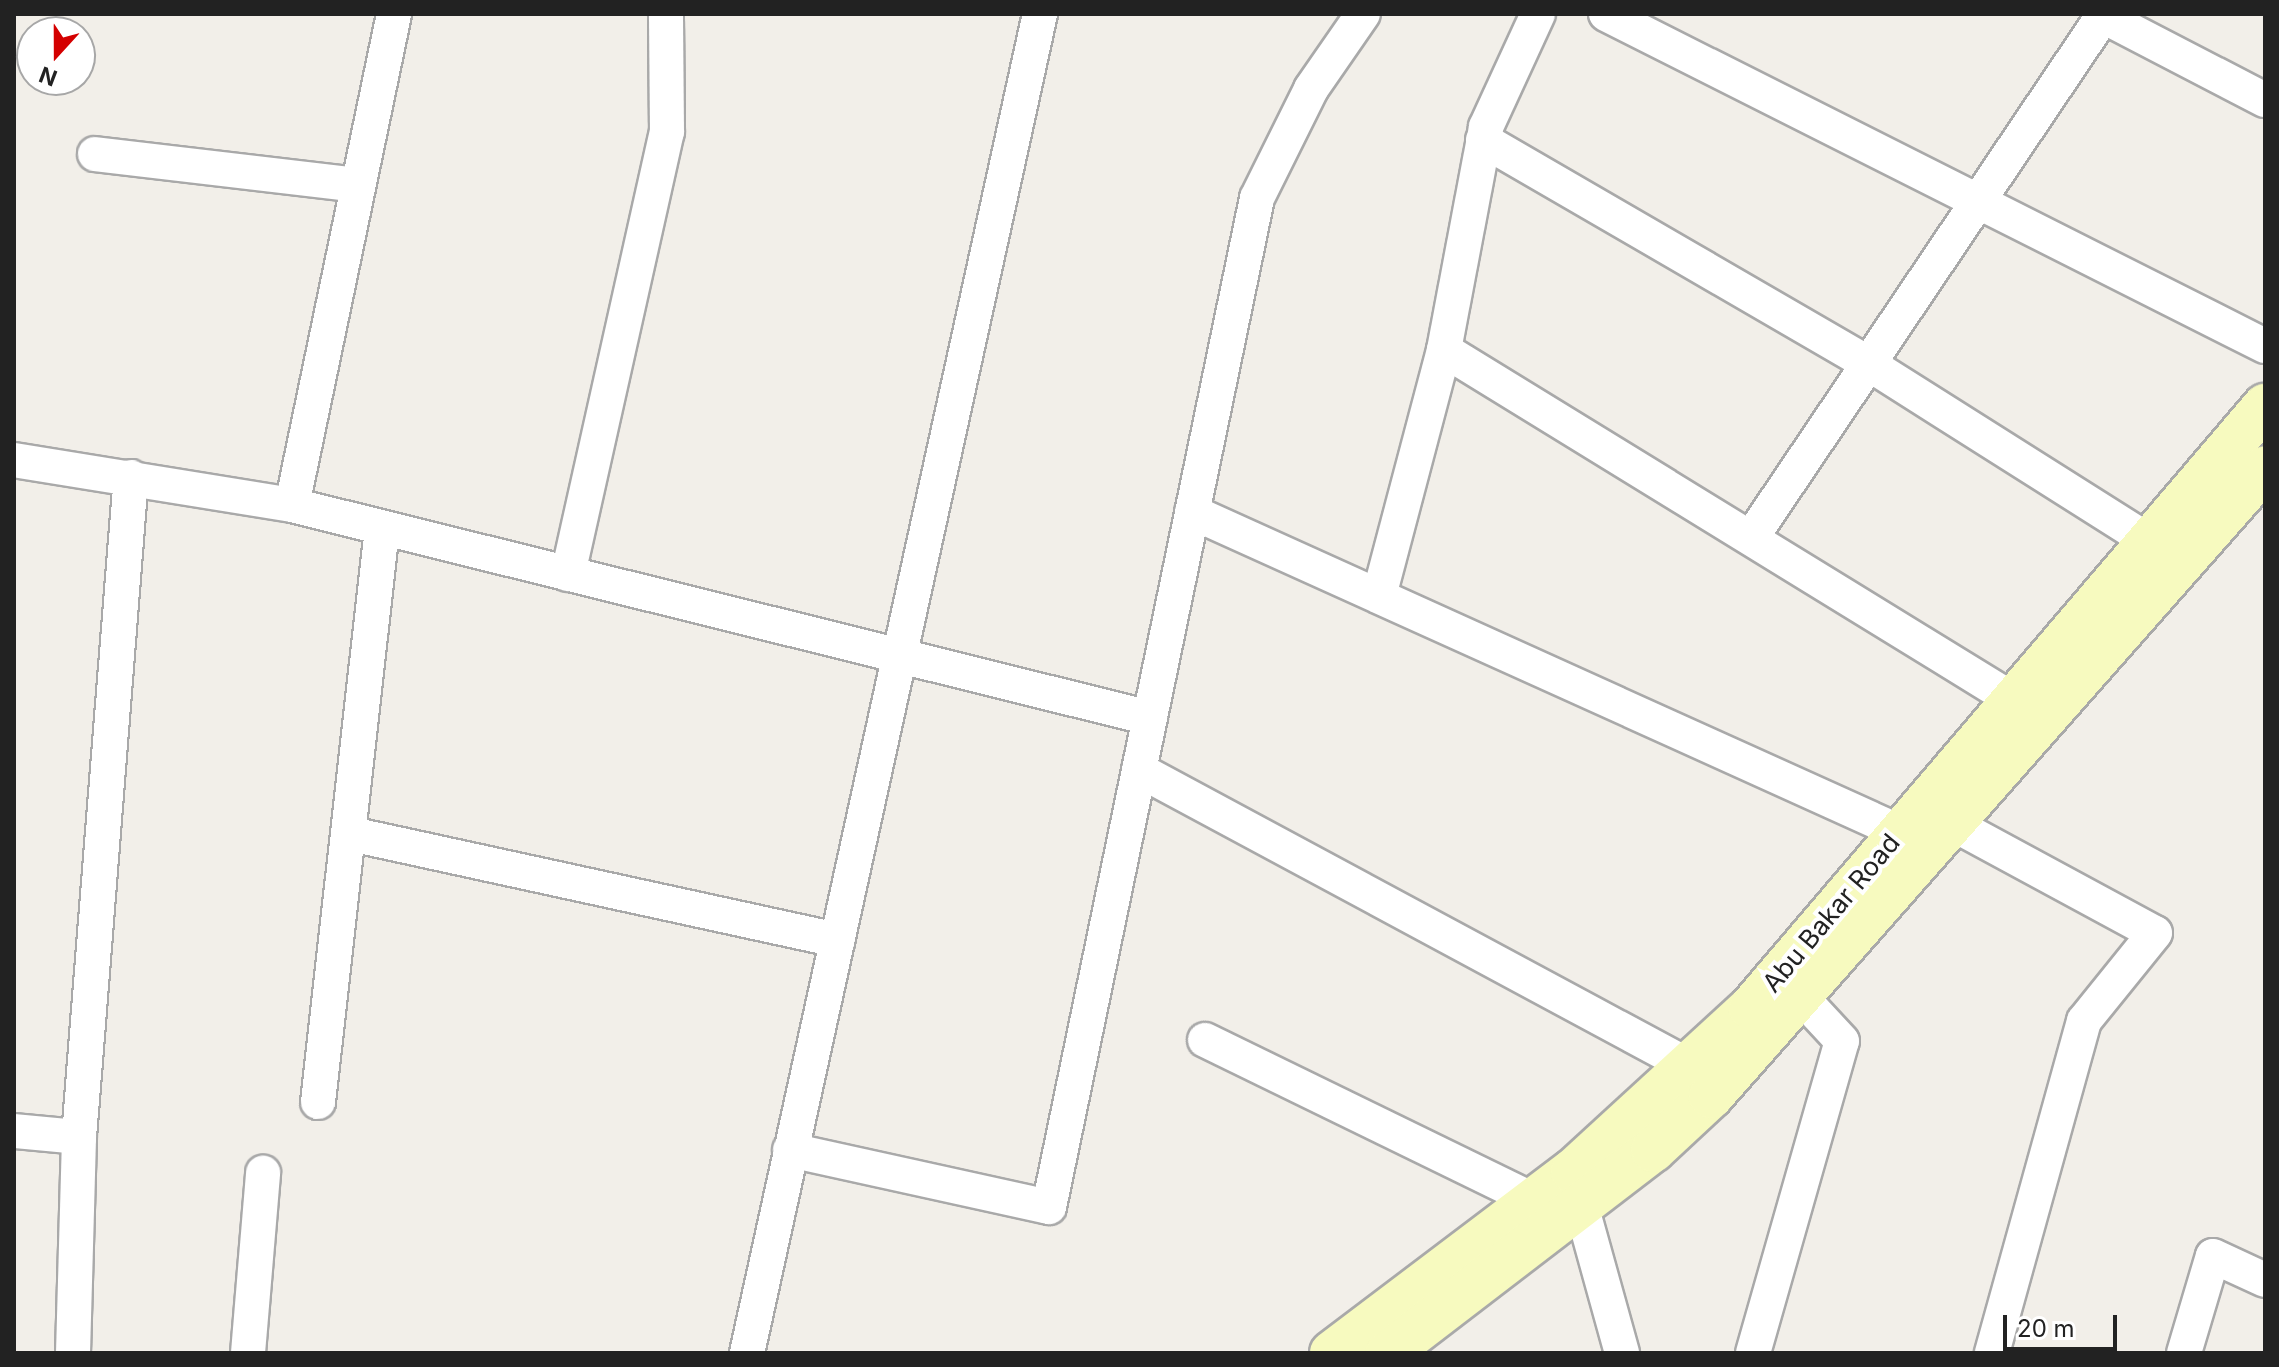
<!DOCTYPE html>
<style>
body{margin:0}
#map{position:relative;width:2279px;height:1367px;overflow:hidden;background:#f2efe9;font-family:Inter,sans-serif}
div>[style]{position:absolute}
.roads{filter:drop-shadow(2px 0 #a9a9a9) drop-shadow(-2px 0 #a9a9a9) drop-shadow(0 2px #a9a9a9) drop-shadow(0 -2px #a9a9a9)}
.minor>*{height:34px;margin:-17px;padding:0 17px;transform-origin:17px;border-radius:17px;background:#fff}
.secondary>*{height:44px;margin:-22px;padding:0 22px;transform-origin:22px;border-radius:22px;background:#f7fabf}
span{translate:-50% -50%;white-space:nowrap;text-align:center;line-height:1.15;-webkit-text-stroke:8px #fff;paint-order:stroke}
.street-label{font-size:26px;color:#222}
.frame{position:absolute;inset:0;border:16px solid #222;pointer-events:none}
.north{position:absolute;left:16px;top:16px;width:80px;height:80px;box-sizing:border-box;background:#fff;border:2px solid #a7a7a7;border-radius:50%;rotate:201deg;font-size:22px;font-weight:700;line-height:32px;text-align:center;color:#222}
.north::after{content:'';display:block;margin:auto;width:28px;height:36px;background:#d40000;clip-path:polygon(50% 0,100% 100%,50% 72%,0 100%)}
.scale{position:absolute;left:2003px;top:1315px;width:114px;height:36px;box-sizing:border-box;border:4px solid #222;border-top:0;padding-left:10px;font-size:24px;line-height:28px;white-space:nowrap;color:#222;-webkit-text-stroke:6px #fff;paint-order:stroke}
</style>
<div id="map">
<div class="roads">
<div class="minor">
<i style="left:1606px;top:14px;width:738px;rotate:26.74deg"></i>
<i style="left:2099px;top:14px;width:187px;rotate:27.4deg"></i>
<i style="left:1483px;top:140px;width:446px;rotate:30.1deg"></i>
<i style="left:1869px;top:364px;width:329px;rotate:32.3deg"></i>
<i style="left:95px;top:154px;width:264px;rotate:6.7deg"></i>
<i style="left:1444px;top:350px;width:667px;rotate:31.57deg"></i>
<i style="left:14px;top:460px;width:282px;rotate:9.2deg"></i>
<i style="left:292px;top:505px;width:884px;rotate:13.94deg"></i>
<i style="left:292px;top:505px;width:501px;rotate:-78.26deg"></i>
<i style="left:1192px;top:512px;width:777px;rotate:24.32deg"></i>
<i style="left:1751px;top:538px;width:630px;rotate:-56.01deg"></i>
<i style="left:568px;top:574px;width:453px;rotate:-77.4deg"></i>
<i style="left:667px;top:132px;width:118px;rotate:-90.5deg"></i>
<i style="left:1379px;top:596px;width:254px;rotate:-75.2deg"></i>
<i style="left:1444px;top:350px;width:227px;rotate:-79.3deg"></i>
<i style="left:1486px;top:127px;width:124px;rotate:-65.3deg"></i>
<i style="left:1139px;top:770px;width:627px;rotate:28.28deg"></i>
<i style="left:1691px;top:1067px;width:19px;rotate:55deg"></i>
<i style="left:1955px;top:825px;width:227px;rotate:28.4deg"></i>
<i style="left:2155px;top:933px;width:113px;rotate:128.9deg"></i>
<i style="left:2084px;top:1021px;width:345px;rotate:105.5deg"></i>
<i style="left:351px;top:834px;width:498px;rotate:12.3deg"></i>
<i style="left:1205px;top:1040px;width:367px;rotate:26deg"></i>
<i style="left:318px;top:1102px;width:577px;rotate:-83.63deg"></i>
<i style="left:14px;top:1131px;width:65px;rotate:5.3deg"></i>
<i style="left:790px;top:1150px;width:265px;rotate:12.4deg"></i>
<i style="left:1049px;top:1207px;width:1030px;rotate:-78.35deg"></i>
<i style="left:1257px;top:198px;width:122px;rotate:-63.6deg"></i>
<i style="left:1311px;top:89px;width:91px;rotate:-55.3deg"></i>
<i style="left:1581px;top:1205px;width:154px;rotate:74.5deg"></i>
<i style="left:73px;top:1353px;width:216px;rotate:-88.4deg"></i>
<i style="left:79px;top:1137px;width:662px;rotate:-85.5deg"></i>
<i style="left:248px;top:1353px;width:181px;rotate:-85.2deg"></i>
<i style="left:747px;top:1353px;width:1371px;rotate:-77.66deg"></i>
<i style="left:1753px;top:1353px;width:324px;rotate:-74.1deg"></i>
<i style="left:1842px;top:1041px;width:59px;rotate:-132.9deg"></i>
<i style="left:2184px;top:1353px;width:101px;rotate:-73.4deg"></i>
<i style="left:2213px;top:1256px;width:57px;rotate:24.8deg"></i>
</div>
<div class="secondary">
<i style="left:1332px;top:1353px;width:302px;rotate:-37.1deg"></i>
<i style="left:1573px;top:1171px;width:241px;rotate:-42.5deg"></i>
<i style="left:1751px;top:1008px;width:792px;rotate:-49.51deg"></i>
<i style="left:1388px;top:1353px;width:334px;rotate:-37.5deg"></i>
<i style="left:1653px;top:1150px;width:79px;rotate:-43deg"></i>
<i style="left:1711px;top:1096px;width:837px;rotate:-48.58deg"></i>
</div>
</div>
<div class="street-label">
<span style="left:1831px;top:913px;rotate:-50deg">Abu Bakar Road</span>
</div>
<div class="frame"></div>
<div class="north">N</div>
<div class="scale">20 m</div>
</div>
